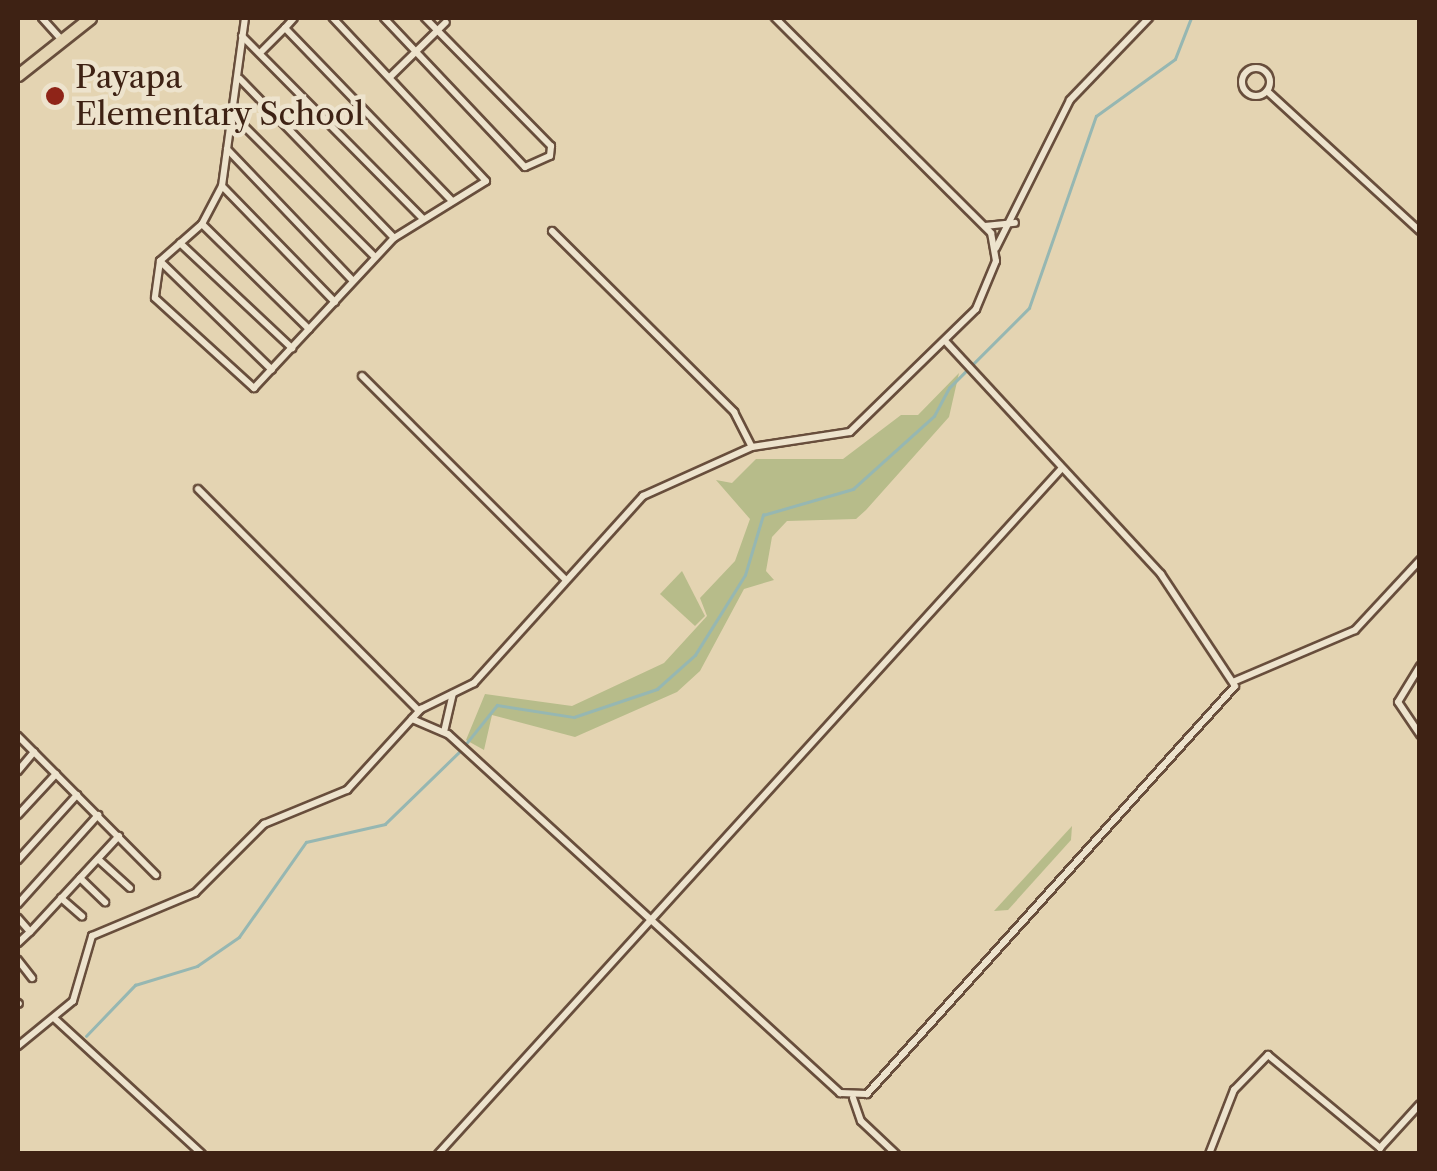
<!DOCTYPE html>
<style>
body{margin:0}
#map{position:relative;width:1437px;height:1171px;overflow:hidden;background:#e4d4b2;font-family:"Libre Caslon Text",serif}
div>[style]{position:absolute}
.green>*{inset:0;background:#b7bc8a}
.stream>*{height:2.5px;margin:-1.25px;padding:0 1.25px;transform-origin:1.25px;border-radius:1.25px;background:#96b7b2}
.roads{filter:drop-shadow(2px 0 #684e3c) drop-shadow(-2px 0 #684e3c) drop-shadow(0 2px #684e3c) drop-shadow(0 -2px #684e3c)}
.street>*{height:6px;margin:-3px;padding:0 3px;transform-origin:3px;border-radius:3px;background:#ede3cd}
.street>.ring{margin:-3px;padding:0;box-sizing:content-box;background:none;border:6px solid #ede3cd;border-radius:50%}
.highway>*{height:11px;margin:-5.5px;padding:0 5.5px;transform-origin:5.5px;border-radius:5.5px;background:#e4d4b2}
.dots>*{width:28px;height:28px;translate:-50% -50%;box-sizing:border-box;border:5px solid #ede3cd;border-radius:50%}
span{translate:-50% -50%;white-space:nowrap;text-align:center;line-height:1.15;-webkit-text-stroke:9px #ede3cd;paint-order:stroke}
.poi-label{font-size:32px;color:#3e2214}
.left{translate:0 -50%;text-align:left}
.frame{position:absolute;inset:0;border:20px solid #3e2214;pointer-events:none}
</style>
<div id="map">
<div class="green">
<i style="clip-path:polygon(959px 373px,949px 417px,866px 510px,856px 519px,787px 521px,772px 537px,766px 571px,774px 580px,744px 589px,700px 671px,677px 692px,575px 737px,492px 715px,484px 750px,466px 740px,485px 694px,572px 706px,664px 663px,707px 616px,700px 598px,735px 561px,750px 519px,716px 480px,732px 483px,756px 459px,843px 459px,901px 415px,918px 415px)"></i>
<i style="clip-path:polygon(682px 571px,705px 616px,695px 626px,660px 594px)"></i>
<i style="clip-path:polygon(1072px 826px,1071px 840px,1008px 910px,994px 911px)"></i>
</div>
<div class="stream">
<i style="left:465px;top:745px;width:51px;rotate:-51.3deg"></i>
<i style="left:497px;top:705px;width:78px;rotate:8.9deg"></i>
<i style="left:574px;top:717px;width:88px;rotate:-18.6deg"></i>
<i style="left:657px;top:689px;width:51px;rotate:-41.8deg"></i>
<i style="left:695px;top:655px;width:94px;rotate:-58deg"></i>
<i style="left:745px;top:575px;width:63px;rotate:-73.3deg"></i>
<i style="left:763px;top:515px;width:94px;rotate:-16.1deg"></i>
<i style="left:853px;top:489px;width:109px;rotate:-42deg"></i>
<i style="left:934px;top:416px;width:32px;rotate:-62deg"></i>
<i style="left:949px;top:388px;width:113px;rotate:-45deg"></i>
<i style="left:1029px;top:308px;width:203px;rotate:-70.8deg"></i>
<i style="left:1096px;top:116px;width:97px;rotate:-35.8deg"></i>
<i style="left:1175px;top:59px;width:44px;rotate:-68.7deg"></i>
<i style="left:86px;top:1036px;width:71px;rotate:-46.1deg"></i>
<i style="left:135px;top:985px;width:65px;rotate:-17deg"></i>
<i style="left:197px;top:966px;width:51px;rotate:-34.6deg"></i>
<i style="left:239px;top:937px;width:116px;rotate:-54.8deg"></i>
<i style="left:306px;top:842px;width:81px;rotate:-12.8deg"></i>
<i style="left:385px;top:824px;width:105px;rotate:-44.2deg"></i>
</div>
<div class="roads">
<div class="street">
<i style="left:42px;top:18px;width:28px;rotate:48deg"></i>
<i style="left:245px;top:18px;width:170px;rotate:97.8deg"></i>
<i style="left:222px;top:186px;width:43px;rotate:117.8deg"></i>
<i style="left:202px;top:224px;width:56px;rotate:138.6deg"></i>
<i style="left:160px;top:261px;width:37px;rotate:98deg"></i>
<i style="left:155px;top:298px;width:134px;rotate:42.3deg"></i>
<i style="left:254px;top:388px;width:205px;rotate:-47deg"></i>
<i style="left:394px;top:238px;width:108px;rotate:-31.8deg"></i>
<i style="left:486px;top:181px;width:224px;rotate:-133.2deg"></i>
<i style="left:384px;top:18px;width:205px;rotate:46.6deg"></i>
<i style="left:525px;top:167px;width:27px;rotate:-24deg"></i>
<i style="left:550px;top:156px;width:10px;rotate:-84deg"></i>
<i style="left:551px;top:146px;width:180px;rotate:-134.5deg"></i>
<i style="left:285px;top:28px;width:13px;rotate:-48deg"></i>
<i style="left:242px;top:36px;width:256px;rotate:45.3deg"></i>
<i style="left:261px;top:52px;width:34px;rotate:-45deg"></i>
<i style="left:285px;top:28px;width:239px;rotate:46deg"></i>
<i class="ring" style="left:1242px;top:68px;width:22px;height:22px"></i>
<i style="left:390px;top:77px;width:78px;rotate:-44.5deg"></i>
<i style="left:240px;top:79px;width:221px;rotate:45.9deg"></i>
<i style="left:1267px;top:91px;width:207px;rotate:42.5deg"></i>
<i style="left:233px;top:115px;width:201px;rotate:45deg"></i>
<i style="left:227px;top:149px;width:182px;rotate:46.3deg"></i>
<i style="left:222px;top:186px;width:162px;rotate:45.8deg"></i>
<i style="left:202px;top:224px;width:150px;rotate:44.5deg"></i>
<i style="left:985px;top:226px;width:30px;rotate:-6deg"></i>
<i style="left:552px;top:231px;width:257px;rotate:44.8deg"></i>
<i style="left:734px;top:412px;width:39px;rotate:63deg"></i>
<i style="left:180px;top:243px;width:154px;rotate:43.2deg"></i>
<i style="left:996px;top:248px;width:165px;rotate:-63.4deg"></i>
<i style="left:1070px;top:100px;width:114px;rotate:-46.1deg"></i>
<i style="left:160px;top:261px;width:156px;rotate:44.2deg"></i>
<i style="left:362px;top:376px;width:288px;rotate:45deg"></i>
<i style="left:198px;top:489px;width:313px;rotate:45.1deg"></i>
<i style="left:1420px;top:666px;width:42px;rotate:121.4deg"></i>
<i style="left:1398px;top:702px;width:40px;rotate:56deg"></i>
<i style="left:1235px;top:681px;width:130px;rotate:-23deg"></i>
<i style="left:1355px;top:630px;width:96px;rotate:-47.1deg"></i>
<i style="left:412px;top:719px;width:39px;rotate:23deg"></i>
<i style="left:448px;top:734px;width:532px;rotate:42.48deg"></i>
<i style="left:840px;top:1093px;width:27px;rotate:2deg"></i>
<i style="left:867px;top:1094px;width:549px;rotate:-47.95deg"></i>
<i style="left:1235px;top:686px;width:134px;rotate:-123.5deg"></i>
<i style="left:1161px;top:574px;width:318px;rotate:-132.8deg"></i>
<i style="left:444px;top:732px;width:39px;rotate:-77deg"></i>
<i style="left:18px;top:736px;width:196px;rotate:45.2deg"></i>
<i style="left:18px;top:771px;width:25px;rotate:-50deg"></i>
<i style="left:18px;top:815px;width:56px;rotate:-47.2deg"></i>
<i style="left:98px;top:859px;width:43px;rotate:42.2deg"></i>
<i style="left:18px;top:860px;width:88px;rotate:-47.8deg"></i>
<i style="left:80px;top:878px;width:35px;rotate:44deg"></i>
<i style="left:61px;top:898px;width:28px;rotate:41deg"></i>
<i style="left:18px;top:904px;width:120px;rotate:-48deg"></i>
<i style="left:18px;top:918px;width:18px;rotate:49deg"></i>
<i style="left:30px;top:932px;width:131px;rotate:-47.2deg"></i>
<i style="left:18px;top:943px;width:16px;rotate:-43deg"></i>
<i style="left:18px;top:960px;width:23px;rotate:52deg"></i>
<i style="left:18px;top:1003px;width:1px;rotate:45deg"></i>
<i style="left:54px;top:1018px;width:201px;rotate:42.6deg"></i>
<i style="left:18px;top:1046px;width:71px;rotate:-39.3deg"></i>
<i style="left:73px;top:1001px;width:68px;rotate:-73.7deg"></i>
<i style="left:92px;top:936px;width:112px;rotate:-22.7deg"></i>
<i style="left:195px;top:893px;width:98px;rotate:-45deg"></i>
<i style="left:264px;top:824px;width:90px;rotate:-22.3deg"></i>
<i style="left:347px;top:790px;width:110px;rotate:-47.6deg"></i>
<i style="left:421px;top:709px;width:59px;rotate:-26.1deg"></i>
<i style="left:474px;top:683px;width:252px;rotate:-47.9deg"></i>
<i style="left:643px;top:496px;width:120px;rotate:-24.2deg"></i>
<i style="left:752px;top:447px;width:99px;rotate:-8.7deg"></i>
<i style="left:850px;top:432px;width:176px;rotate:-44.3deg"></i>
<i style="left:976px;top:309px;width:52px;rotate:-67.4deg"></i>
<i style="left:996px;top:261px;width:28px;rotate:-100deg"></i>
<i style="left:991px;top:233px;width:305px;rotate:-135.1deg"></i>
<i style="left:853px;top:1098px;width:24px;rotate:71deg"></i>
<i style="left:861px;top:1121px;width:48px;rotate:43.3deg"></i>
<i style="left:438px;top:1154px;width:927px;rotate:-47.71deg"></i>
<i style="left:1209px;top:1154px;width:69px;rotate:-68.7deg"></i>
<i style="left:1234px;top:1090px;width:49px;rotate:-45.8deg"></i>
<i style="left:1268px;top:1055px;width:146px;rotate:39.7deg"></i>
<i style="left:1380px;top:1148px;width:59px;rotate:-47.7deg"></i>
</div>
<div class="highway">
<i style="left:18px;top:75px;width:92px;rotate:-38.4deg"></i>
</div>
</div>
<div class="dots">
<i style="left:55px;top:96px;background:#8f2418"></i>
</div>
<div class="poi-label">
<span class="left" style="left:75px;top:96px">Payapa<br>Elementary School</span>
</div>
<div class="frame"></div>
</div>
